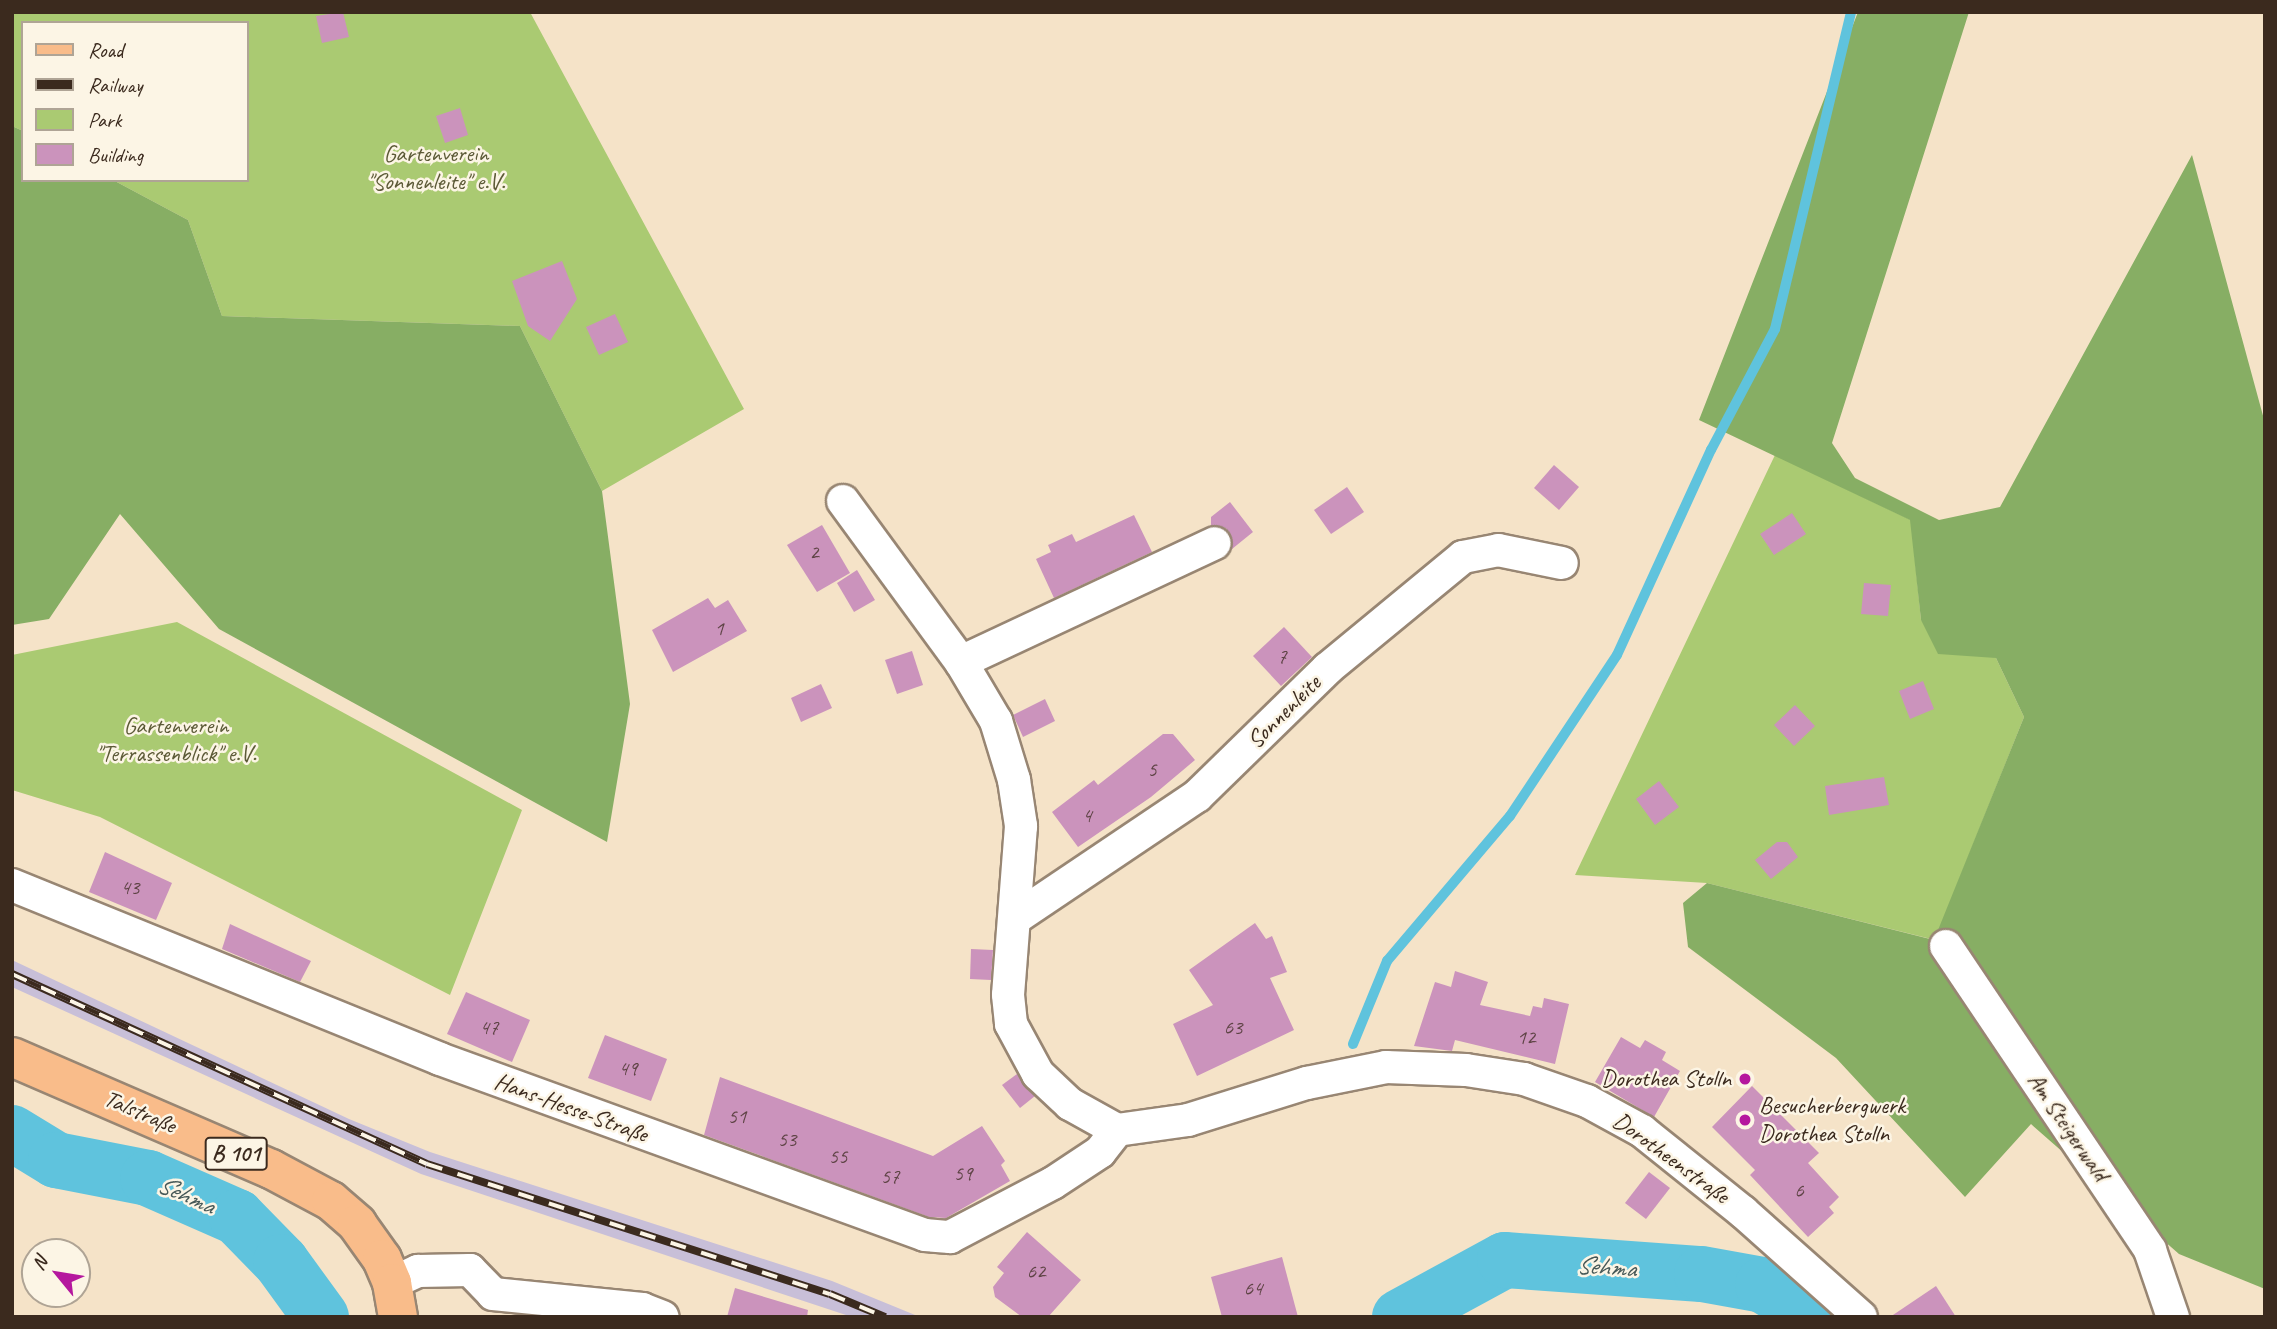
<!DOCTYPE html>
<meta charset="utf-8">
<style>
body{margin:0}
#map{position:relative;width:2277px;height:1329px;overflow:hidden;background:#f5e3c8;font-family:Caveat,sans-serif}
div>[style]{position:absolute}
.industrial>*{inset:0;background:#c8bfd8}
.green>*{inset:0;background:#aaca72}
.forest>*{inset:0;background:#87ae64}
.stream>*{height:10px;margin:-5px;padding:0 5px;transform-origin:5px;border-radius:5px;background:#5fc3dd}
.river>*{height:56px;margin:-28px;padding:0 28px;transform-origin:28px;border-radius:28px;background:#5fc3dd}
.building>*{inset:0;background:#cb93bc}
.roads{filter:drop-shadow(2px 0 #988673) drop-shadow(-2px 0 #988673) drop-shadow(0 2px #988673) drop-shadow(0 -2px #988673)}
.minor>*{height:32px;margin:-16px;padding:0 16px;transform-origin:16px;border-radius:16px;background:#fff}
.primary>*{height:38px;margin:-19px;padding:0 19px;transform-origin:19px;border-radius:19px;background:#f9bc8a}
.rail>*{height:8px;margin-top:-4px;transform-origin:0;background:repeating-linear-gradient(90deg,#fcf5e5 0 16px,#3b2a1e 0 32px);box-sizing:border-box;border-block:2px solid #3b2a1e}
.dots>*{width:19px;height:19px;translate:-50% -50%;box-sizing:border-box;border:4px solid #fcf5e5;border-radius:50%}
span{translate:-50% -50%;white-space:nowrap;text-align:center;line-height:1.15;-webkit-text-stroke:5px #fcf5e5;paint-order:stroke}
.number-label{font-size:21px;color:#5f4446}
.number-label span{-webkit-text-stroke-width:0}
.shield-label span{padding:2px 5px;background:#fcf5e5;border:2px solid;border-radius:5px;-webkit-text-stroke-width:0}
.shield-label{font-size:23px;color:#3b2a1e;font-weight:700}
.park-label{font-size:24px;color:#5c5a37}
.street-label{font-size:24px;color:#3b2a1e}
.poi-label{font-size:24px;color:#3b2a1e}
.right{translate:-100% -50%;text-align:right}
.left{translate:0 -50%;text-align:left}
.water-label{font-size:26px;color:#465857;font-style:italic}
.frame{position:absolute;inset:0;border:14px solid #3b2a1e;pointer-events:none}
.legend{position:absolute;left:21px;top:21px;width:228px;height:161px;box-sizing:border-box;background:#fcf5e5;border:2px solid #afa495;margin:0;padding:9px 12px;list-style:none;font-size:21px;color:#3b2a1e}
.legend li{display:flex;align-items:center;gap:14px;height:35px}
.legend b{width:35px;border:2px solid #afa495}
.north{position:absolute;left:21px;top:1238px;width:70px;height:70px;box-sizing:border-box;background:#fcf5e5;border:2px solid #afa495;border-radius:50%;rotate:300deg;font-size:19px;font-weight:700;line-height:28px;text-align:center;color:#3b2a1e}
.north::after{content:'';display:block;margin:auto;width:24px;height:32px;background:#b5179e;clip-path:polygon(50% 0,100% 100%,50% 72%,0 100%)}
</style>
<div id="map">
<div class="industrial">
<i style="clip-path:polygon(12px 960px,349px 1119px,430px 1152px,832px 1281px,920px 1317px,852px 1317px,421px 1174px,12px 987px)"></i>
</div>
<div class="green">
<i style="clip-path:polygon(12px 12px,530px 12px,744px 409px,602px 491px,520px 326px,222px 316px,188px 220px,113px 180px,247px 180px,247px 23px,23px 23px,23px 131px,12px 126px)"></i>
<i style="clip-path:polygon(1775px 455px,1911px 520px,1921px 620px,1996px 658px,2024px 717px,1935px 940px,1707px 883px,1575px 875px)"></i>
<i style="clip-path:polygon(177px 622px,522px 810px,450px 995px,100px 817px,12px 790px,12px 655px)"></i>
</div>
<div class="forest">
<i style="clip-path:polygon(1858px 12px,1969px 12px,1832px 443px,1855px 478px,1939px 520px,2000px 507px,2192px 155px,2265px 423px,2265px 1289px,2179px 1254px,2031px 1124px,1965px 1197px,1836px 1058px,1688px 947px,1683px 903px,1707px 883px,1934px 940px,2024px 717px,1996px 658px,1938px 654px,1921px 620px,1910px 520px,1699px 420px)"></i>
<i style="clip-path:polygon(12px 126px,23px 131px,23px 180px,113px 180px,188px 220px,222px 316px,520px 326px,602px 491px,630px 704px,607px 842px,219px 629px,120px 514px,49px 619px,12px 625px)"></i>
</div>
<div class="stream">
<i style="left:1353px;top:1044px;width:90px;rotate:-67.7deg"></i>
<i style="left:1387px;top:961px;width:190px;rotate:-49.7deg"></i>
<i style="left:1510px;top:816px;width:193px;rotate:-56.4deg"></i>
<i style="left:1617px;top:655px;width:226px;rotate:-65.4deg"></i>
<i style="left:1711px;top:450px;width:137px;rotate:-62.1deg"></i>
<i style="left:1775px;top:329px;width:326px;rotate:-76.5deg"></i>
</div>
<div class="river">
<i style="left:12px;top:1133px;width:52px;rotate:31.5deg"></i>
<i style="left:56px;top:1160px;width:94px;rotate:11.1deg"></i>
<i style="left:148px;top:1178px;width:97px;rotate:23.7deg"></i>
<i style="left:237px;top:1217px;width:63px;rotate:45.6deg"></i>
<i style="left:281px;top:1262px;width:68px;rotate:54deg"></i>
<i style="left:1400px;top:1317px;width:119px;rotate:-28.5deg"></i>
<i style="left:1505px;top:1260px;width:197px;rotate:4.1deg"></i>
<i style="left:1702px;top:1274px;width:62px;rotate:10.2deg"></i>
<i style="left:1763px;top:1285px;width:62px;rotate:31.1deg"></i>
</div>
<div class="building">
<i style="clip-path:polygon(343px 12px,349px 37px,322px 43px,316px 16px)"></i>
<i style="clip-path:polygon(460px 108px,468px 135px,445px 143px,436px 116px)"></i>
<i style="clip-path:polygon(562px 261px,577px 299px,550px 341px,528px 326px,512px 281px)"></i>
<i style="clip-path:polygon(615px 314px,628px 342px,599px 355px,586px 327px)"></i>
<i style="clip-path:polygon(1554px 465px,1579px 487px,1559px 510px,1534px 488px)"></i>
<i style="clip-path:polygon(1347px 487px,1364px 512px,1331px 534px,1314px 510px)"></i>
<i style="clip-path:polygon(1230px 502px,1253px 532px,1232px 549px,1226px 528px,1211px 526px,1211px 517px)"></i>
<i style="clip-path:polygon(1792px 513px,1806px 534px,1774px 555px,1760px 534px)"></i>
<i style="clip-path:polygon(1134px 515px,1152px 552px,1054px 598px,1036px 559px,1051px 552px,1048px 545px,1072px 534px,1076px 542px)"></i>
<i style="clip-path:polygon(822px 525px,850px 573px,817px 592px,787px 545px)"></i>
<i style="clip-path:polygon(857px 570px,875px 600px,854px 612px,837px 583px)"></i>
<i style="clip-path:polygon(1864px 583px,1891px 585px,1888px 616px,1861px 614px)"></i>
<i style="clip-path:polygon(708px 598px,715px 608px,728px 600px,747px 631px,673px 672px,652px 630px)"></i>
<i style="clip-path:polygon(1284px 627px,1312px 657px,1281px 686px,1253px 656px)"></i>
<i style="clip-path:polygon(912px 651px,923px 685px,897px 694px,885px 660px)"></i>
<i style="clip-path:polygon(1923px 681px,1934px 709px,1910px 719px,1899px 691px)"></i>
<i style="clip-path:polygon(821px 684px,832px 708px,801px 722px,791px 698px)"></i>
<i style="clip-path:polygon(1045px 699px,1055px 721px,1023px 737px,1013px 715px)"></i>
<i style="clip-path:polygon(1795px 705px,1815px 726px,1794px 746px,1774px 725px)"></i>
<i style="clip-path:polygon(1163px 734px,1173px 734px,1195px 760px,1151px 797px,1078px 847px,1052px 812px,1094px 780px,1098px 785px)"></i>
<i style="clip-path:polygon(1884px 777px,1889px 805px,1829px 815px,1825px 786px)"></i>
<i style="clip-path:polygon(1659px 781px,1679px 807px,1655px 825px,1636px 799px)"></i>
<i style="clip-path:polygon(1777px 842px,1787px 842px,1798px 857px,1771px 879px,1755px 860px)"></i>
<i style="clip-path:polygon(105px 852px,172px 883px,156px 920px,89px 892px)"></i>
<i style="clip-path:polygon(1255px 923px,1266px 939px,1272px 936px,1287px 972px,1270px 978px,1294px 1030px,1197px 1076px,1173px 1024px,1213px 1005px,1189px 970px)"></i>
<i style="clip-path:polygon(230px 924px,311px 961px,300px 982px,222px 949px)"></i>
<i style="clip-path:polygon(971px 949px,993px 950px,991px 980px,970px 979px)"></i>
<i style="clip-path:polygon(1455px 971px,1488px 982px,1480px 1005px,1530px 1016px,1533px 1006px,1542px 1008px,1544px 998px,1569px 1004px,1555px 1064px,1455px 1040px,1452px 1051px,1414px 1046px,1435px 982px,1451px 987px)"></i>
<i style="clip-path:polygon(466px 992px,530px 1020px,512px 1062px,447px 1034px)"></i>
<i style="clip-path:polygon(605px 1035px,667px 1059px,651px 1101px,588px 1078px)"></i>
<i style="clip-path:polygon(1621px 1037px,1640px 1048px,1645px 1040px,1666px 1052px,1662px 1060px,1680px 1071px,1654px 1117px,1595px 1082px)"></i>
<i style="clip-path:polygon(1017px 1074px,1035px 1096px,1020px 1108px,1002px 1085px)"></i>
<i style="clip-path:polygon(720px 1077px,933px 1156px,982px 1126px,1005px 1161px,1001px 1165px,1010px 1181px,946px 1218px,929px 1217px,704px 1135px)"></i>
<i style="clip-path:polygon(1752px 1086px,1819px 1153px,1808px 1163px,1839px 1197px,1829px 1207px,1834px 1213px,1808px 1237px,1750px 1175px,1755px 1170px,1712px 1127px)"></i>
<i style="clip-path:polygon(1649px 1172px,1670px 1188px,1646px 1219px,1625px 1203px)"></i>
<i style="clip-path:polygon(1027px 1232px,1081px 1280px,1048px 1317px,1022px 1317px,995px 1297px,993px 1287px,1004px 1273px,997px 1267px)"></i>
<i style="clip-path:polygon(1282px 1257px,1298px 1317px,1222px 1317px,1211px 1277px)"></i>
<i style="clip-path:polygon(1936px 1286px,1956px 1317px,1890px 1317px)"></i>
<i style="clip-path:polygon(735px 1288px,808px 1310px,807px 1317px,727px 1317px)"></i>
</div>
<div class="roads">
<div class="minor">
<i style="left:843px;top:501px;width:200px;rotate:53.8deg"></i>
<i style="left:961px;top:662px;width:69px;rotate:59.3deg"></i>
<i style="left:996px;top:721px;width:62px;rotate:73deg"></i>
<i style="left:1014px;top:780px;width:47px;rotate:81.3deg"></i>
<i style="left:1021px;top:826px;width:169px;rotate:94.4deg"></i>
<i style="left:1008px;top:995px;width:29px;rotate:84deg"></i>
<i style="left:1011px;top:1024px;width:57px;rotate:61.6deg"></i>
<i style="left:1038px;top:1074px;width:44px;rotate:43.2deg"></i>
<i style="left:1070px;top:1104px;width:54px;rotate:29deg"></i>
<i style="left:1117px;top:1130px;width:72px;rotate:-8deg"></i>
<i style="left:1188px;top:1120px;width:125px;rotate:-17.3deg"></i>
<i style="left:1307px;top:1083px;width:81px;rotate:-11.4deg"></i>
<i style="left:1386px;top:1067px;width:80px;rotate:2.1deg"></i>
<i style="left:1466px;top:1070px;width:59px;rotate:8.8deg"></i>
<i style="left:1524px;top:1079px;width:67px;rotate:19.2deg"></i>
<i style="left:1587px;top:1101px;width:63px;rotate:28.6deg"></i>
<i style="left:1642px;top:1131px;width:129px;rotate:38.7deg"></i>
<i style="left:1743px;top:1212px;width:158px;rotate:41.7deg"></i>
<i style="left:961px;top:662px;width:280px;rotate:-25.1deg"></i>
<i style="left:12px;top:885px;width:462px;rotate:22.1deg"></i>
<i style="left:440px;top:1059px;width:516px;rotate:19.95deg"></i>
<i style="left:925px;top:1235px;width:25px;rotate:5deg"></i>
<i style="left:950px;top:1237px;width:116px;rotate:-27.7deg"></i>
<i style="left:1053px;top:1183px;width:56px;rotate:-33.4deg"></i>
<i style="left:1100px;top:1152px;width:28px;rotate:-52deg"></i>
<i style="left:1017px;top:917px;width:217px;rotate:-33.9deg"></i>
<i style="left:1197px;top:796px;width:182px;rotate:-44.3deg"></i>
<i style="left:1327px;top:669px;width:176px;rotate:-39.5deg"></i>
<i style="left:1463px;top:557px;width:36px;rotate:-11deg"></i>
<i style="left:1498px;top:550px;width:65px;rotate:11.5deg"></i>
<i style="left:1946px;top:946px;width:366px;rotate:56.1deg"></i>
<i style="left:2150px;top:1250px;width:71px;rotate:71.1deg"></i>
<i style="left:392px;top:1283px;width:29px;rotate:-25deg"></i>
<i style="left:418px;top:1271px;width:52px;rotate:-1.1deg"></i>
<i style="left:470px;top:1270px;width:33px;rotate:46deg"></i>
<i style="left:493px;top:1294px;width:150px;rotate:5.7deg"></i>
<i style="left:642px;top:1309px;width:22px;rotate:21deg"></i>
</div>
<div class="primary">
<i style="left:12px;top:1057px;width:282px;rotate:23.4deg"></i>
<i style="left:271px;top:1169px;width:68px;rotate:28.1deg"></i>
<i style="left:331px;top:1201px;width:35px;rotate:41deg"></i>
<i style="left:357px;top:1224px;width:43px;rotate:54.5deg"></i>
<i style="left:382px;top:1259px;width:26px;rotate:67deg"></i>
<i style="left:392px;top:1283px;width:35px;rotate:80deg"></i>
</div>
</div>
<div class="rail">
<i style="left:12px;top:974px;width:456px;rotate:24.6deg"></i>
<i style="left:427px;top:1164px;width:423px;rotate:17.9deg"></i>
<i style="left:830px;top:1294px;width:60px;rotate:22.7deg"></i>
</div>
<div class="dots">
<i style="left:1745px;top:1079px;background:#b5179e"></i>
<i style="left:1745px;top:1120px;background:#b5179e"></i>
</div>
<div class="number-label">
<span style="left:814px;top:552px">2</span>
<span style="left:719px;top:628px">1</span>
<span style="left:1282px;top:656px">7</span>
<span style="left:1152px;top:769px">5</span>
<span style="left:1087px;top:815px">4</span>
<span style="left:130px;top:887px">43</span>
<span style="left:489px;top:1027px">47</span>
<span style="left:1233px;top:1027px">63</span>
<span style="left:1526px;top:1037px">12</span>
<span style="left:628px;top:1068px">49</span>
<span style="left:737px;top:1116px">51</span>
<span style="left:787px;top:1139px">53</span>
<span style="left:838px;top:1156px">55</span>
<span style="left:963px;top:1173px">59</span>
<span style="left:890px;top:1176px">57</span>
<span style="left:1799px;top:1190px">6</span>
<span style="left:1036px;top:1271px">62</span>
<span style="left:1253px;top:1288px">64</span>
</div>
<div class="shield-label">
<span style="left:236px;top:1154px">B 101</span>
</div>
<div class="park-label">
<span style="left:436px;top:168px">Gartenverein<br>"Sonnenleite" e.V.</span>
<span style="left:176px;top:740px">Gartenverein<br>"Terrassenblick" e.V.</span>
</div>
<div class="street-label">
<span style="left:1284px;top:712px;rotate:-45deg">Sonnenleite</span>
<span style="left:571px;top:1108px;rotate:20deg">Hans-Hesse-Straße</span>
<span style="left:140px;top:1112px;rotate:23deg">Talstraße</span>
<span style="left:2068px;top:1127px;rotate:56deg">Am Steigerwald</span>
<span style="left:1671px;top:1158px;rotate:36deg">Dorotheenstraße</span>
</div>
<div class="poi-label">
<span class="right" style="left:1731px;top:1079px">Dorothea Stolln</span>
<span class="left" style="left:1759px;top:1120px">Besucherbergwerk<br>Dorothea Stolln</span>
</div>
<div class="water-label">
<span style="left:186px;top:1195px;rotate:24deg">Sehma</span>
<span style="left:1606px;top:1267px;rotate:4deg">Sehma</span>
</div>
<div class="frame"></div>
<ul class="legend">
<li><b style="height:9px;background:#f9bc8a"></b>Road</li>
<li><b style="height:9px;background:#3b2a1e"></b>Railway</li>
<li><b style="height:19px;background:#aaca72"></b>Park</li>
<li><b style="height:19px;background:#cb93bc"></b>Building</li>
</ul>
<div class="north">N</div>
</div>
